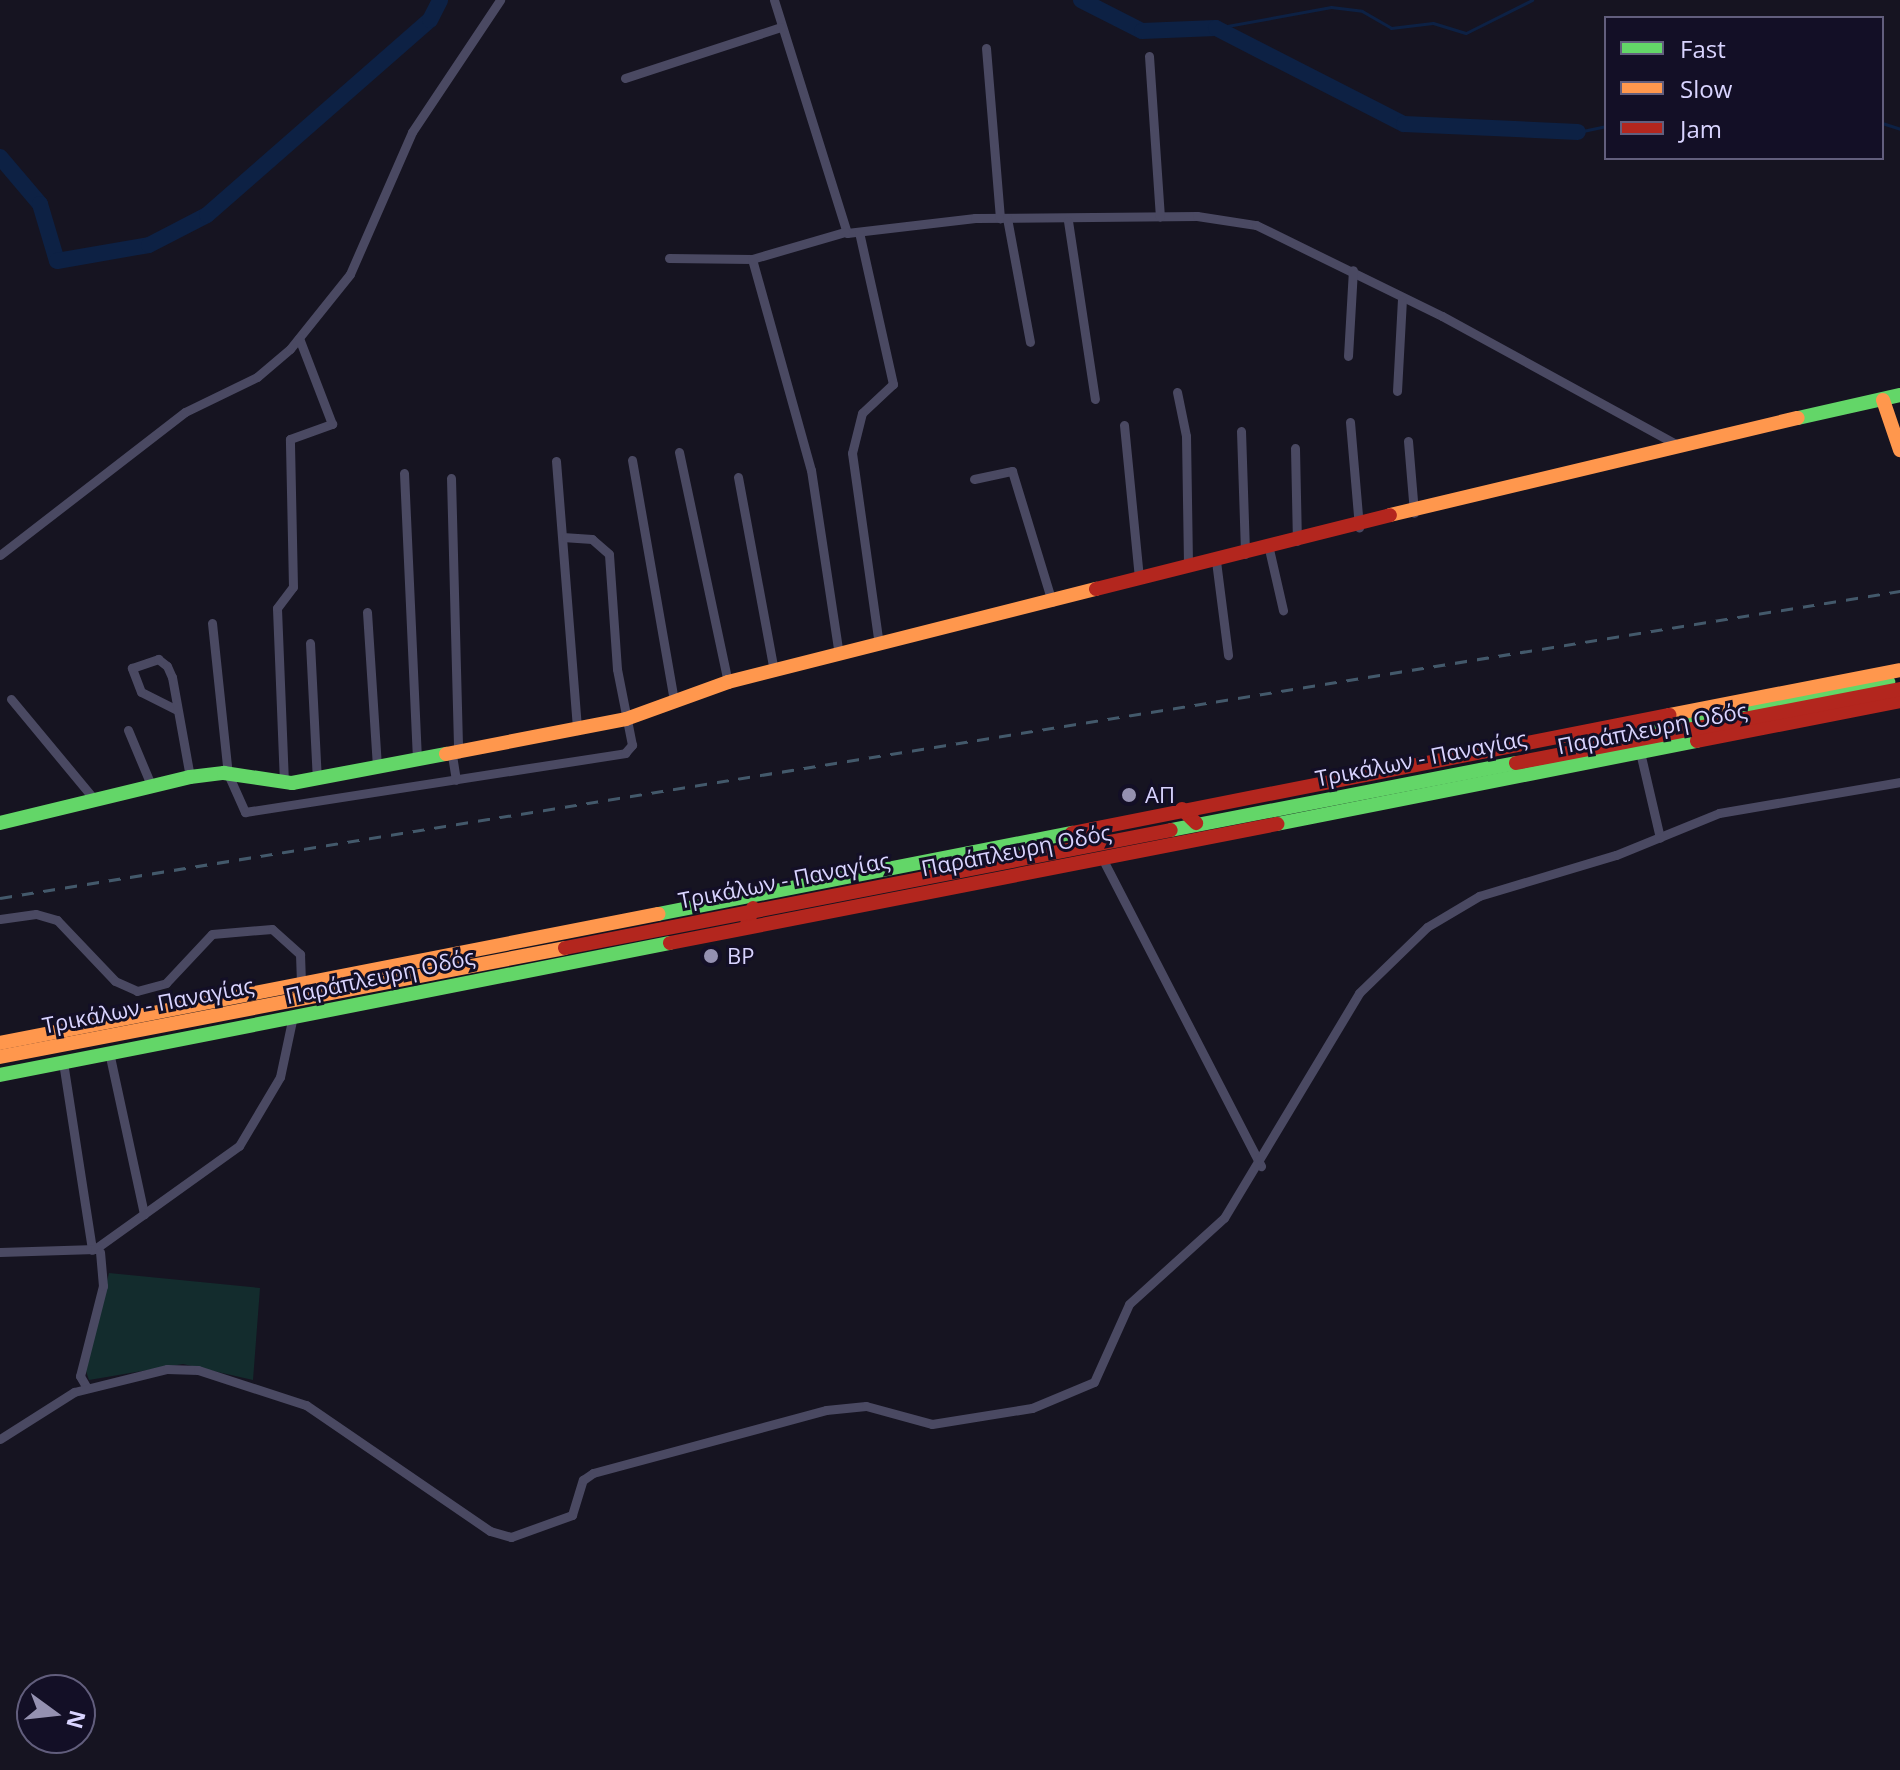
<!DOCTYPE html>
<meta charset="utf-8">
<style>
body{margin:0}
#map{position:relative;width:1900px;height:1770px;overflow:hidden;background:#161421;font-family:"Open Sans",sans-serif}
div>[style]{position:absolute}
.green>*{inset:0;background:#132c2d}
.stream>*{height:3px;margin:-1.5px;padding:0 1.5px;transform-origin:1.5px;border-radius:1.5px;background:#0d2144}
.river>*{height:16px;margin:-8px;padding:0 8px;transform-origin:8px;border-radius:8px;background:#0d2144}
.street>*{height:9px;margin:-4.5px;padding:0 4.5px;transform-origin:4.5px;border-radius:4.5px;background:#4a4962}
.fast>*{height:14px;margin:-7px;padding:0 7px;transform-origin:7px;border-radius:7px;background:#63d668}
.slow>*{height:14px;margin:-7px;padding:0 7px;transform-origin:7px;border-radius:7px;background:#ff974d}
.jam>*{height:14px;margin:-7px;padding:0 7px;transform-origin:7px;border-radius:7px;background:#b3261e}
.rail>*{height:3px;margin-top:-1.5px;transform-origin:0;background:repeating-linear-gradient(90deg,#43596b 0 12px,transparent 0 22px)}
.dots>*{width:22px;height:22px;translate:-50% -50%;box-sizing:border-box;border:4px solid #130f26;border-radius:50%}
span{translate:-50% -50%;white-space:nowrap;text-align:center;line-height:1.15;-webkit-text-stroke:6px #130f26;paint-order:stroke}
.street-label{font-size:22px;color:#d9d4ff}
.poi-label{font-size:22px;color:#d9d4ff}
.left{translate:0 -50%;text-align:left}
.legend{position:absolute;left:1604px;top:16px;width:280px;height:144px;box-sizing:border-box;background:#130f26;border:2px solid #625e7d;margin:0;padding:10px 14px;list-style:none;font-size:24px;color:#d9d4ff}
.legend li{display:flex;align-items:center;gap:16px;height:40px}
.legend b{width:40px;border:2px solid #625e7d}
.north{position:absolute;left:16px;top:1674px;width:80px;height:80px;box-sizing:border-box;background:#130f26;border:2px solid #625e7d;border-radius:50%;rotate:105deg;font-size:22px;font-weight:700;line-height:32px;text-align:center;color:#d9d4ff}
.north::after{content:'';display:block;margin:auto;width:28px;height:36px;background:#9591b1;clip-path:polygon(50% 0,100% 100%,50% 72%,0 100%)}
</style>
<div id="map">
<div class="green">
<i style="clip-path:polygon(109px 1273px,260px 1288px,253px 1380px,183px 1364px,89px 1380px,85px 1368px)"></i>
</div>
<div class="stream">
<i style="left:1216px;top:28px;width:117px;rotate:-10.3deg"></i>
<i style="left:1331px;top:7px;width:31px;rotate:7deg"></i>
<i style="left:1362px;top:11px;width:34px;rotate:30deg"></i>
<i style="left:1391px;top:28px;width:42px;rotate:-6.8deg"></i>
<i style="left:1433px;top:23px;width:34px;rotate:17deg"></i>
<i style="left:1466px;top:33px;width:74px;rotate:-26.6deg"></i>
<i style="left:1882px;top:123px;width:19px;rotate:18deg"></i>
<i style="left:1578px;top:132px;width:29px;rotate:-12deg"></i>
</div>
<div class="river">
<i style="left:1081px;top:0;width:68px;rotate:26.9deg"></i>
<i style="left:1142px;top:31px;width:74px;rotate:-2.3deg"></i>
<i style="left:1216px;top:28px;width:211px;rotate:27.1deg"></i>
<i style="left:1404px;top:124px;width:174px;rotate:2.6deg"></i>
<i style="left:0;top:157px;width:62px;rotate:49.6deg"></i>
<i style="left:40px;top:204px;width:59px;rotate:73.4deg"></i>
<i style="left:57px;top:261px;width:93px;rotate:-9.9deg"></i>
<i style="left:149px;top:245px;width:65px;rotate:-27.3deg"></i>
<i style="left:207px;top:215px;width:296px;rotate:-41.2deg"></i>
<i style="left:430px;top:20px;width:22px;rotate:-63deg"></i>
</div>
<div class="street">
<i style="left:774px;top:0;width:244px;rotate:72.6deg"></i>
<i style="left:847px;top:233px;width:129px;rotate:-6.7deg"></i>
<i style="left:975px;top:218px;width:222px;rotate:-0.5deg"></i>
<i style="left:1197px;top:216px;width:60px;rotate:8.7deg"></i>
<i style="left:1256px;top:225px;width:207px;rotate:26.1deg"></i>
<i style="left:1442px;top:316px;width:267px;rotate:28.7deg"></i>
<i style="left:986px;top:48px;width:171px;rotate:85.3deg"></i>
<i style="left:1149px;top:56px;width:161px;rotate:86.1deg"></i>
<i style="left:625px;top:78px;width:164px;rotate:-18.1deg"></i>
<i style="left:1007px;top:218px;width:126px;rotate:79.5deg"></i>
<i style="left:1068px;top:221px;width:180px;rotate:81.4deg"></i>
<i style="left:859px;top:232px;width:156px;rotate:77.4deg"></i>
<i style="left:893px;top:384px;width:42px;rotate:136.9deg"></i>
<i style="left:862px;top:413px;width:41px;rotate:104deg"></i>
<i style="left:852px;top:453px;width:193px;rotate:82deg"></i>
<i style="left:669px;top:258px;width:83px;rotate:0.7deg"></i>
<i style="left:752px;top:259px;width:97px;rotate:-16.2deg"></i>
<i style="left:752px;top:259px;width:219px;rotate:74.4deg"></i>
<i style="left:811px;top:470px;width:187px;rotate:81.4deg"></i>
<i style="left:1348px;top:356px;width:86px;rotate:-86.7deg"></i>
<i style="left:1397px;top:391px;width:91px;rotate:-86.9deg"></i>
<i style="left:1177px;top:392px;width:45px;rotate:78.4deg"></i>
<i style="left:1186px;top:436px;width:131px;rotate:89.1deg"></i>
<i style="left:1350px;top:422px;width:106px;rotate:85.1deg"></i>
<i style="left:1124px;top:425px;width:155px;rotate:84.4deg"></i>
<i style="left:1241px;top:431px;width:123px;rotate:88.1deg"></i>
<i style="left:1408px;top:441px;width:72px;rotate:85.2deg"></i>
<i style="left:1295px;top:448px;width:93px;rotate:88.8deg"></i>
<i style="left:679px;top:452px;width:235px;rotate:78deg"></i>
<i style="left:632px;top:460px;width:245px;rotate:80.1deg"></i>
<i style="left:556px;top:461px;width:270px;rotate:85.5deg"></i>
<i style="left:404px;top:473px;width:288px;rotate:87.4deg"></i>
<i style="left:738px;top:477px;width:198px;rotate:79.5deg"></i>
<i style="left:451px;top:478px;width:276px;rotate:88.5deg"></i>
<i style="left:974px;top:479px;width:39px;rotate:-12deg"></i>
<i style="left:1012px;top:471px;width:137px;rotate:73deg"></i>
<i style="left:1269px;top:549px;width:63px;rotate:77.1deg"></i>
<i style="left:0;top:555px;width:234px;rotate:-37.7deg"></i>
<i style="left:185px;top:412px;width:80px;rotate:-25.9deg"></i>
<i style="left:257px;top:377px;width:43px;rotate:-40.3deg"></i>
<i style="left:290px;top:349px;width:96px;rotate:-51.3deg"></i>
<i style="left:350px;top:274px;width:155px;rotate:-66.4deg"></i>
<i style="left:412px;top:132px;width:159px;rotate:-56.3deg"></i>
<i style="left:1216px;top:561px;width:95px;rotate:82.7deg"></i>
<i style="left:367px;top:612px;width:156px;rotate:86.3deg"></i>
<i style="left:212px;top:623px;width:152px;rotate:84deg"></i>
<i style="left:228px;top:774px;width:42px;rotate:65.9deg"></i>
<i style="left:245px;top:812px;width:385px;rotate:-8.8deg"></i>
<i style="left:625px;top:753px;width:11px;rotate:-49deg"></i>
<i style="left:632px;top:745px;width:77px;rotate:-101.2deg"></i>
<i style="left:617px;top:669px;width:115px;rotate:-94deg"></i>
<i style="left:609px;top:554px;width:23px;rotate:-139deg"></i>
<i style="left:592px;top:539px;width:26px;rotate:-176deg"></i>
<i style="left:310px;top:643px;width:136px;rotate:87.1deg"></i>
<i style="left:11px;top:699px;width:130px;rotate:50.3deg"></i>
<i style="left:177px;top:710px;width:40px;rotate:-153.4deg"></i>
<i style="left:141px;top:692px;width:26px;rotate:-111deg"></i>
<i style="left:132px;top:668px;width:28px;rotate:-19deg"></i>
<i style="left:158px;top:659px;width:11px;rotate:38deg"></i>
<i style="left:167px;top:666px;width:12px;rotate:66deg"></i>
<i style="left:172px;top:677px;width:102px;rotate:79.8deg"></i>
<i style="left:128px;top:730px;width:60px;rotate:67.3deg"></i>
<i style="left:1640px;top:752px;width:88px;rotate:76.9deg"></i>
<i style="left:452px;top:755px;width:25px;rotate:81deg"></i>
<i style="left:284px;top:783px;width:175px;rotate:-92.3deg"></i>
<i style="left:277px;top:608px;width:26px;rotate:-53deg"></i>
<i style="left:293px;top:587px;width:148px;rotate:-91.2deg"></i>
<i style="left:290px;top:439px;width:45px;rotate:-19.7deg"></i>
<i style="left:332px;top:424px;width:92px;rotate:-111deg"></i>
<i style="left:1101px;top:856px;width:349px;rotate:62.7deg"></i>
<i style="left:0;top:919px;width:36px;rotate:-8deg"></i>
<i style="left:36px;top:914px;width:22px;rotate:16deg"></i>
<i style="left:57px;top:920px;width:84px;rotate:46.4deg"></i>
<i style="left:115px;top:981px;width:24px;rotate:24deg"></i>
<i style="left:137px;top:991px;width:30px;rotate:-15deg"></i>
<i style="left:166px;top:983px;width:67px;rotate:-46.8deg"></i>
<i style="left:212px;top:934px;width:60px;rotate:-4.8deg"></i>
<i style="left:272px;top:929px;width:38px;rotate:42deg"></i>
<i style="left:300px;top:954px;width:30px;rotate:88deg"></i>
<i style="left:109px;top:1052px;width:166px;rotate:77.8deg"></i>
<i style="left:63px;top:1062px;width:190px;rotate:81.2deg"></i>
<i style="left:0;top:1252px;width:95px;rotate:-1.8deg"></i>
<i style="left:95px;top:1249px;width:177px;rotate:-35.6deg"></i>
<i style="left:239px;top:1146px;width:80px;rotate:-59.3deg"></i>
<i style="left:280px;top:1077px;width:62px;rotate:-78deg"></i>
<i style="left:87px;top:1388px;width:14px;rotate:-120deg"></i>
<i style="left:80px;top:1376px;width:93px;rotate:-75.7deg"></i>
<i style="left:103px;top:1286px;width:34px;rotate:-95deg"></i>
<i style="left:0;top:1439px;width:88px;rotate:-32.4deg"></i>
<i style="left:74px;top:1392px;width:96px;rotate:-13.9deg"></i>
<i style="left:167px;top:1369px;width:31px;rotate:2deg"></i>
<i style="left:198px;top:1370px;width:114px;rotate:18deg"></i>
<i style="left:306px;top:1405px;width:223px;rotate:34.4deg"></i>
<i style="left:490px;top:1531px;width:22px;rotate:16deg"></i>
<i style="left:511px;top:1537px;width:65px;rotate:-19.8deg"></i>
<i style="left:572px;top:1515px;width:37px;rotate:-73deg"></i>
<i style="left:583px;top:1480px;width:12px;rotate:-35deg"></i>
<i style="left:593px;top:1473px;width:241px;rotate:-15.1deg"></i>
<i style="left:826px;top:1410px;width:40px;rotate:-5.7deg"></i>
<i style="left:866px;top:1406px;width:68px;rotate:15.3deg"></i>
<i style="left:932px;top:1424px;width:101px;rotate:-9.1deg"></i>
<i style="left:1032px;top:1408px;width:67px;rotate:-22.8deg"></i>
<i style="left:1094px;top:1382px;width:85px;rotate:-65.8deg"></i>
<i style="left:1129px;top:1304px;width:128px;rotate:-42.2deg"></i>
<i style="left:1224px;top:1218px;width:262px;rotate:-59deg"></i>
<i style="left:1359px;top:993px;width:95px;rotate:-44.1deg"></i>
<i style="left:1427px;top:927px;width:61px;rotate:-30.8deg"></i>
<i style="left:1479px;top:896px;width:143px;rotate:-16.7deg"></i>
<i style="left:1616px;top:855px;width:111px;rotate:-22.2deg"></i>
<i style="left:1719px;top:813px;width:184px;rotate:-9.7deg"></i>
</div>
<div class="fast">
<i style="left:1798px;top:418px;width:105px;rotate:-12.7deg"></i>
<i style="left:1653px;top:729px;width:240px;rotate:-11.3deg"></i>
<i style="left:0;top:823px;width:195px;rotate:-13.6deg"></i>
<i style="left:190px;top:777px;width:34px;rotate:-7deg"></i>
<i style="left:224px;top:773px;width:69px;rotate:8.4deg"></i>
<i style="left:292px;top:783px;width:157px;rotate:-10.7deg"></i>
<i style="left:1277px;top:824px;width:428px;rotate:-11.2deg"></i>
<i style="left:1171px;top:830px;width:351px;rotate:-11deg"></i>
<i style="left:658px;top:914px;width:422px;rotate:-11.1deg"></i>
<i style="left:0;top:1075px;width:683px;rotate:-11.15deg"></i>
</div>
<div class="slow">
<i style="left:1883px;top:400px;width:53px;rotate:71.2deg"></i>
<i style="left:1390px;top:515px;width:419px;rotate:-13.4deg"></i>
<i style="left:1669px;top:715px;width:235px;rotate:-11deg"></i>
<i style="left:446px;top:754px;width:183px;rotate:-11deg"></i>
<i style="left:626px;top:719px;width:109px;rotate:-19.9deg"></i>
<i style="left:728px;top:682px;width:380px;rotate:-14.2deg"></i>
<i style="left:0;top:1043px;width:671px;rotate:-11.09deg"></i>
<i style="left:0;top:1057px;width:575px;rotate:-10.92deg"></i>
</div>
<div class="jam">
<i style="left:1096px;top:589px;width:303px;rotate:-14.1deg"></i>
<i style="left:1697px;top:741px;width:207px;rotate:-11.1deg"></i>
<i style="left:1516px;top:763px;width:391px;rotate:-10.9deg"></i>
<i style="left:1182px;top:809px;width:20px;rotate:45deg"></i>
<i style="left:1072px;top:833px;width:609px;rotate:-11.18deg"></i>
<i style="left:747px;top:924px;width:17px;rotate:-69deg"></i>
<i style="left:670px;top:943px;width:619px;rotate:-11.09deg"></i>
<i style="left:565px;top:948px;width:617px;rotate:-11.02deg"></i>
</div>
<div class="rail">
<i style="left:0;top:898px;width:1925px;rotate:-9.18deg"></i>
</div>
<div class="dots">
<i style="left:1129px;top:795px;background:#9591b1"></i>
<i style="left:711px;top:956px;background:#9591b1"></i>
</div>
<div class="street-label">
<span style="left:1652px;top:728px;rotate:-11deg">Παράπλευρη Οδός</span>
<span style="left:1421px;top:758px;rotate:-11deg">Τρικάλων - Παναγίας</span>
<span style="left:1016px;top:850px;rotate:-11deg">Παράπλευρη Οδός</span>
<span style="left:784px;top:880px;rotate:-11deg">Τρικάλων - Παναγίας</span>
<span style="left:380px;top:976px;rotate:-12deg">Παράπλευρη Οδός</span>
<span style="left:148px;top:1005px;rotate:-11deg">Τρικάλων - Παναγίας</span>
</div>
<div class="poi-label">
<span class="left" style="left:1145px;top:795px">ΑΠ</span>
<span class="left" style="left:727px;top:956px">BP</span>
</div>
<ul class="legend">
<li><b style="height:10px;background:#63d668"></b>Fast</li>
<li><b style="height:10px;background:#ff974d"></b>Slow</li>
<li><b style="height:10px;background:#b3261e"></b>Jam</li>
</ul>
<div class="north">N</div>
</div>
